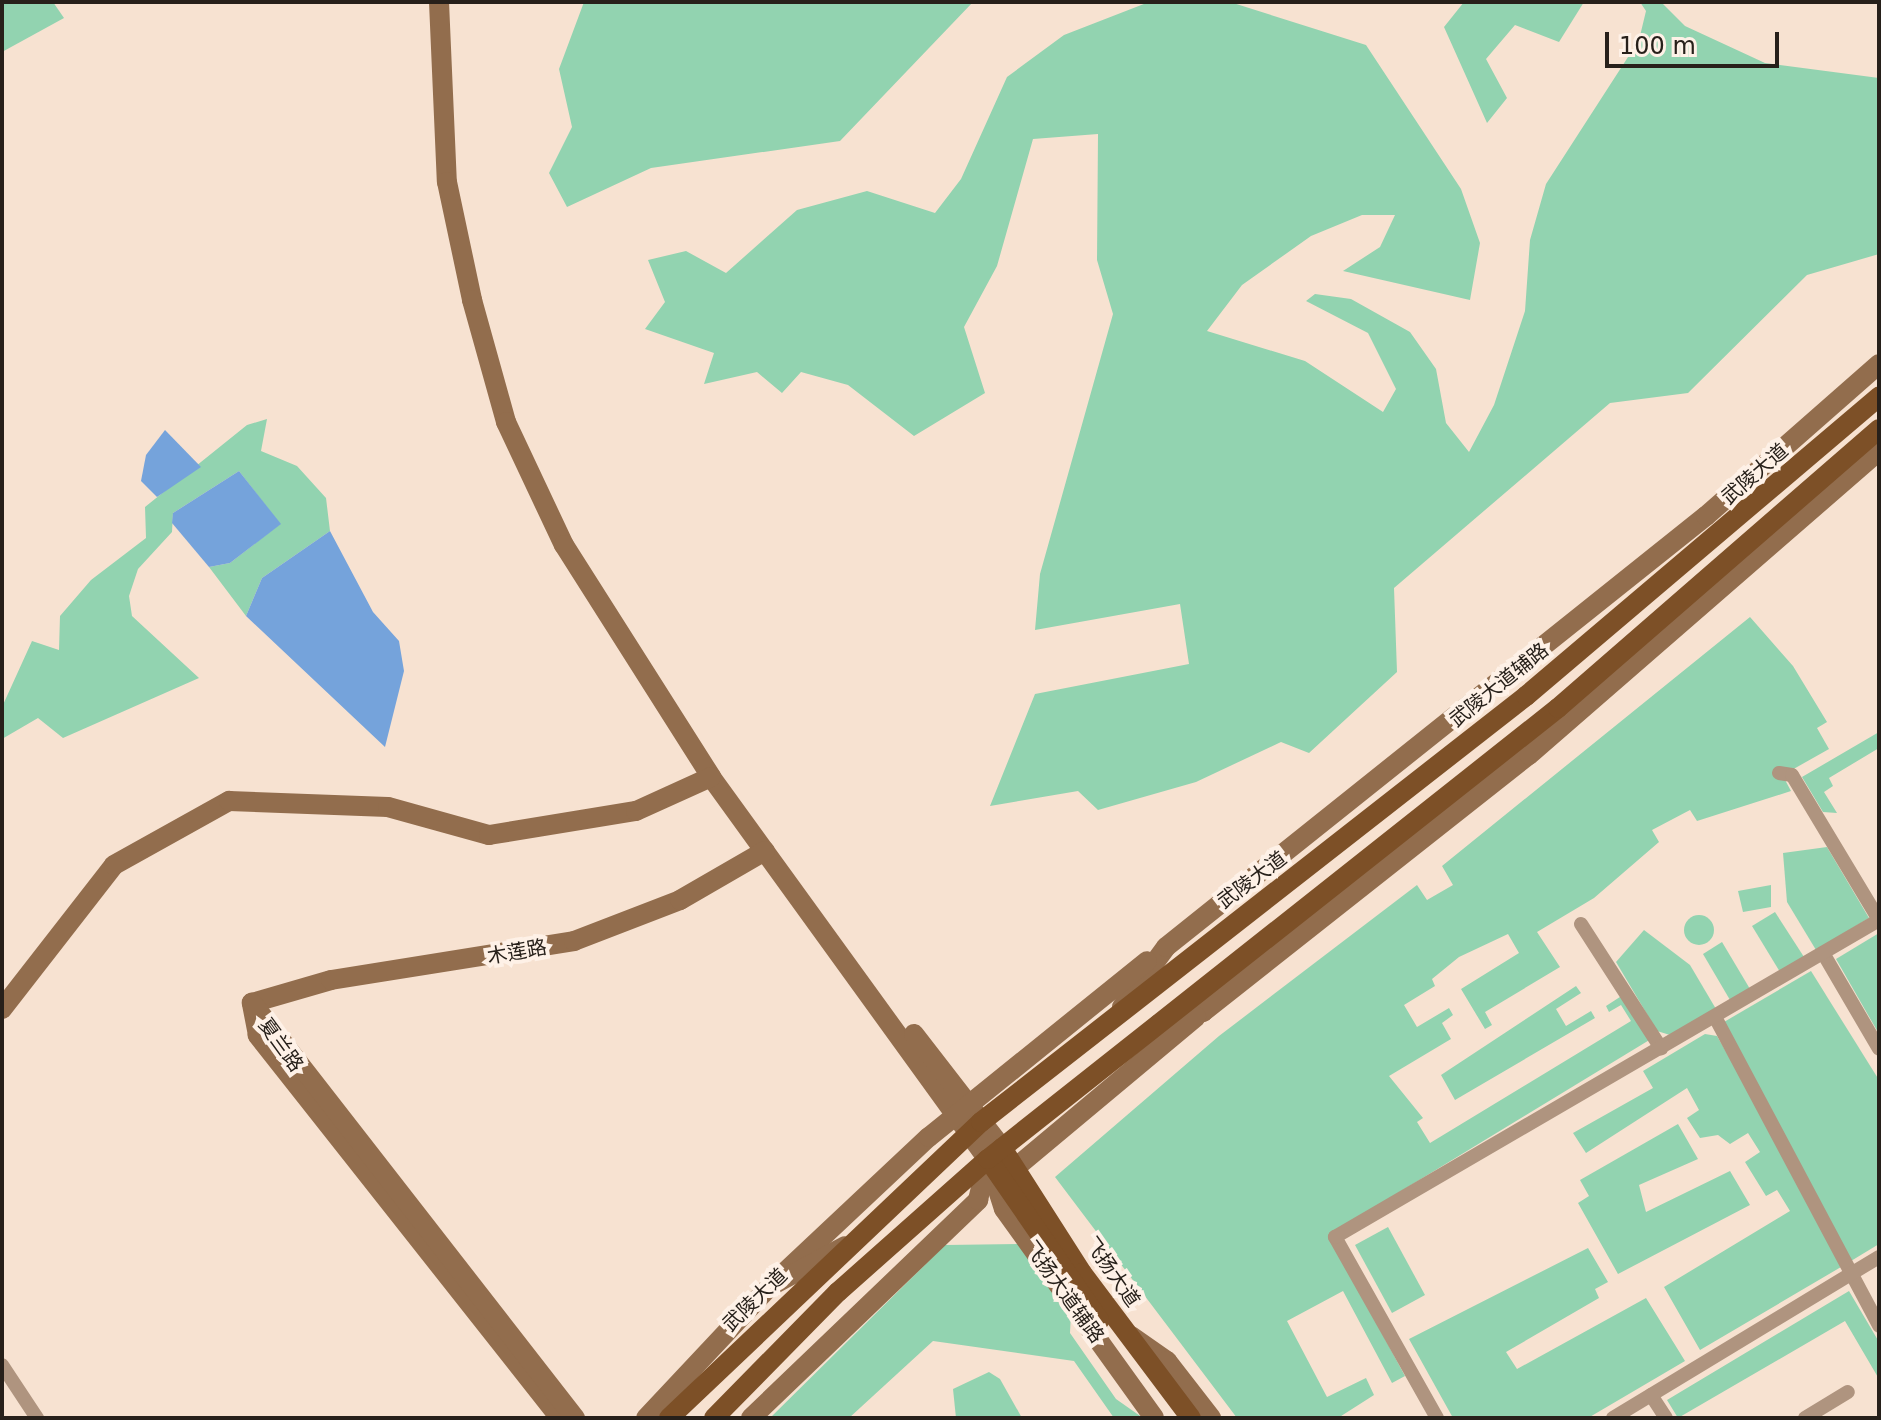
<!DOCTYPE html>
<meta charset="utf-8">
<style>
body{margin:0}
#map{position:relative;width:1881px;height:1420px;overflow:hidden;background:#f7e2d1;font-family:"DejaVu Sans","Noto Sans SC",sans-serif}
div>[style]{position:absolute}
.green>*{inset:0;background:#92d3b0}
.round{border-radius:50%}
.water>*{inset:0;background:#75a3db}
.street>*{height:14px;margin:-7px;padding:0 7px;transform-origin:7px;border-radius:7px;background:#af947f}
.secondary>*{height:20px;margin:-10px;padding:0 10px;transform-origin:10px;border-radius:10px;background:#926d4d}
.primary>*{height:20px;margin:-10px;padding:0 10px;transform-origin:10px;border-radius:10px;background:#7d5027}
span{translate:-50% -50%;white-space:nowrap;text-align:center;line-height:1.15;-webkit-text-stroke:8px #fef1e7;paint-order:stroke}
.street-label{font-size:20px;color:#27201a}
.frame{position:absolute;inset:0;border:4px solid #27201a;pointer-events:none}
.scale{position:absolute;left:1605px;top:32px;width:174px;height:36px;box-sizing:border-box;border:4px solid #27201a;border-top:0;padding-left:10px;font-size:24px;line-height:28px;white-space:nowrap;color:#27201a;-webkit-text-stroke:6px #fef1e7;paint-order:stroke}
</style>
<div id="map">
<div class="green">
<i style="clip-path:polygon(2px 2px,53px 2px,64px 18px,2px 52px)"></i>
<i style="clip-path:polygon(584px 2px,973px 2px,840px 141px,651px 168px,567px 207px,549px 173px,572px 127px,559px 69px)"></i>
<i style="clip-path:polygon(1149px 2px,1230px 2px,1366px 45px,1461px 189px,1480px 243px,1470px 300px,1343px 271px,1380px 247px,1395px 215px,1362px 215px,1311px 236px,1242px 285px,1207px 331px,1305px 361px,1383px 412px,1396px 389px,1368px 333px,1306px 301px,1315px 294px,1351px 299px,1410px 332px,1436px 369px,1446px 423px,1469px 452px,1494px 405px,1525px 311px,1530px 240px,1546px 184px,1639px 40px,1646px 11px,1640px 2px,1661px 2px,1685px 26px,1765px 63px,1879px 78px,1879px 254px,1807px 275px,1688px 393px,1610px 403px,1394px 588px,1397px 672px,1309px 753px,1281px 742px,1196px 782px,1098px 810px,1078px 791px,990px 806px,1035px 694px,1189px 664px,1180px 604px,1035px 630px,1040px 574px,1113px 314px,1097px 260px,1098px 134px,1033px 139px,997px 266px,964px 327px,985px 393px,914px 436px,848px 385px,801px 372px,782px 393px,757px 372px,704px 384px,714px 353px,645px 329px,665px 302px,648px 260px,686px 251px,726px 273px,797px 210px,867px 191px,935px 213px,961px 179px,1007px 77px,1064px 35px)"></i>
<i style="clip-path:polygon(1464px 2px,1584px 2px,1559px 42px,1515px 25px,1486px 59px,1507px 98px,1487px 123px,1444px 27px)"></i>
<i style="clip-path:polygon(267px 419px,261px 451px,297px 466px,326px 498px,330px 531px,262px 578px,246px 616px,209px 567px,230px 563px,280px 524px,239px 471px,173px 513px,172px 532px,138px 569px,129px 596px,132px 616px,199px 678px,63px 738px,38px 718px,2px 739px,2px 707px,32px 641px,59px 650px,60px 616px,91px 580px,146px 538px,145px 507px,247px 425px)"></i>
<i style="clip-path:polygon(1750px 617px,1793px 666px,1827px 722px,1817px 728px,1829px 749px,1790px 771px,1784px 778px,1791px 791px,1697px 821px,1690px 810px,1652px 830px,1659px 842px,1594px 898px,1537px 932px,1560px 967px,1485px 1012px,1492px 1025px,1485px 1029px,1461px 989px,1519px 953px,1508px 934px,1459px 957px,1432px 979px,1435px 986px,1404px 1005px,1417px 1027px,1449px 1008px,1453px 1015px,1442px 1023px,1451px 1039px,1389px 1076px,1423px 1118px,1417px 1122px,1430px 1143px,1631px 1021px,1621px 1005px,1609px 1012px,1606px 1006px,1623px 995px,1651px 1039px,1329px 1235px,1405px 1376px,1392px 1383px,1343px 1291px,1287px 1321px,1327px 1397px,1366px 1378px,1374px 1395px,1338px 1418px,1237px 1418px,1055px 1177px,1219px 1036px,1417px 885px,1427px 900px,1453px 885px,1442px 866px)"></i>
<i style="clip-path:polygon(1879px 732px,1879px 748px,1829px 778px,1833px 786px,1824px 792px,1837px 813px,1823px 812px,1802px 777px)"></i>
<i style="clip-path:polygon(1827px 847px,1869px 918px,1816px 950px,1787px 902px,1783px 853px)"></i>
<i style="clip-path:polygon(1771px 885px,1771px 907px,1743px 912px,1738px 891px)"></i>
<i style="clip-path:polygon(1775px 912px,1804px 957px,1780px 972px,1752px 926px)"></i>
<i class="round" style="left:1684px;top:915px;width:30px;height:30px"></i>
<i style="clip-path:polygon(1644px 930px,1690px 965px,1716px 1009px,1670px 1035px,1657px 1031px,1616px 962px)"></i>
<i style="clip-path:polygon(1879px 933px,1879px 1034px,1836px 959px)"></i>
<i style="clip-path:polygon(1722px 942px,1750px 989px,1730px 1000px,1703px 954px)"></i>
<i style="clip-path:polygon(1811px 971px,1879px 1080px,1879px 1244px,1851px 1261px,1724px 1022px)"></i>
<i style="clip-path:polygon(1576px 986px,1581px 993px,1556px 1009px,1566px 1026px,1591px 1011px,1595px 1018px,1455px 1100px,1441px 1075px)"></i>
<i style="clip-path:polygon(1705px 1034px,1717px 1036px,1806px 1190px,1841px 1267px,1700px 1350px,1664px 1287px,1790px 1211px,1777px 1190px,1766px 1196px,1745px 1162px,1760px 1152px,1748px 1133px,1730px 1144px,1718px 1135px,1700px 1138px,1687px 1118px,1699px 1110px,1687px 1088px,1586px 1153px,1573px 1133px,1653px 1088px,1643px 1071px)"></i>
<i style="clip-path:polygon(1678px 1124px,1698px 1159px,1639px 1185px,1646px 1212px,1730px 1171px,1750px 1205px,1618px 1274px,1578px 1203px,1589px 1196px,1580px 1180px)"></i>
<i style="clip-path:polygon(1388px 1227px,1425px 1295px,1392px 1313px,1355px 1245px)"></i>
<i style="clip-path:polygon(1021px 1244px,1071px 1313px,1070px 1333px,1116px 1399px,1143px 1418px,1114px 1418px,1074px 1361px,933px 1341px,849px 1418px,770px 1418px,945px 1245px)"></i>
<i style="clip-path:polygon(1588px 1248px,1608px 1282px,1595px 1289px,1599px 1298px,1506px 1352px,1517px 1369px,1646px 1298px,1685px 1361px,1588px 1418px,1453px 1418px,1409px 1339px)"></i>
<i style="clip-path:polygon(1849px 1291px,1879px 1342px,1879px 1379px,1845px 1321px,1678px 1418px,1667px 1400px)"></i>
<i style="clip-path:polygon(989px 1372px,1000px 1379px,1022px 1418px,956px 1418px,953px 1389px)"></i>
</div>
<div class="water">
<i style="clip-path:polygon(165px 430px,201px 467px,157px 497px,141px 481px,146px 455px)"></i>
<i style="clip-path:polygon(239px 471px,281px 524px,230px 563px,209px 567px,172px 523px,173px 513px)"></i>
<i style="clip-path:polygon(330px 531px,373px 612px,399px 641px,404px 671px,385px 747px,246px 616px,262px 578px)"></i>
</div>
<div class="street">
<i style="left:1779px;top:773px;width:13px;rotate:9deg"></i>
<i style="left:1792px;top:775px;width:169px;rotate:59deg"></i>
<i style="left:1581px;top:924px;width:148px;rotate:57.2deg"></i>
<i style="left:1823px;top:953px;width:111px;rotate:59.7deg"></i>
<i style="left:1715px;top:1017px;width:350px;rotate:62deg"></i>
<i style="left:2px;top:1365px;width:64px;rotate:56.6deg"></i>
<i style="left:1651px;top:1395px;width:27px;rotate:57deg"></i>
<i style="left:1437px;top:1418px;width:208px;rotate:-119.4deg"></i>
<i style="left:1335px;top:1237px;width:630px;rotate:-30.23deg"></i>
<i style="left:1613px;top:1418px;width:311px;rotate:-31.2deg"></i>
<i style="left:1805px;top:1418px;width:50px;rotate:-31.2deg"></i>
</div>
<div class="secondary">
<i style="left:439px;top:2px;width:180px;rotate:87.5deg"></i>
<i style="left:447px;top:182px;width:121px;rotate:78deg"></i>
<i style="left:472px;top:300px;width:127px;rotate:74.4deg"></i>
<i style="left:506px;top:422px;width:136px;rotate:64.8deg"></i>
<i style="left:564px;top:545px;width:275px;rotate:57.6deg"></i>
<i style="left:711px;top:777px;width:472px;rotate:54.1deg"></i>
<i style="left:988px;top:1159px;width:52px;rotate:72.3deg"></i>
<i style="left:1004px;top:1209px;width:257px;rotate:54.3deg"></i>
<i style="left:252px;top:1003px;width:82px;rotate:-16.2deg"></i>
<i style="left:331px;top:980px;width:246px;rotate:-9.1deg"></i>
<i style="left:574px;top:941px;width:114px;rotate:-21.1deg"></i>
<i style="left:680px;top:900px;width:98px;rotate:-30deg"></i>
<i style="left:1122px;top:1007px;width:74px;rotate:-53.7deg"></i>
<i style="left:1166px;top:947px;width:691px;rotate:-38.6deg"></i>
<i style="left:1706px;top:516px;width:230px;rotate:-41.3deg"></i>
<i style="left:2px;top:1009px;width:182px;rotate:-52.1deg"></i>
<i style="left:114px;top:865px;width:132px;rotate:-29.1deg"></i>
<i style="left:229px;top:801px;width:159px;rotate:2.2deg"></i>
<i style="left:388px;top:807px;width:105px;rotate:15.5deg"></i>
<i style="left:489px;top:835px;width:149px;rotate:-9.3deg"></i>
<i style="left:636px;top:811px;width:82px;rotate:-24.4deg"></i>
<i style="left:1159px;top:1024px;width:46px;rotate:-15.3deg"></i>
<i style="left:1203px;top:1012px;width:415px;rotate:-38.3deg"></i>
<i style="left:1529px;top:755px;width:464px;rotate:-41deg"></i>
<i style="left:914px;top:1034px;width:144px;rotate:52.3deg"></i>
<i style="left:1002px;top:1179px;width:253px;rotate:-39.9deg"></i>
<i style="left:769px;top:1287px;width:219px;rotate:-43.2deg"></i>
<i style="left:929px;top:1137px;width:280px;rotate:-38.9deg"></i>
<i style="left:1131px;top:1336px;width:44px;rotate:34.8deg"></i>
<i style="left:1167px;top:1361px;width:72px;rotate:52.3deg"></i>
<i style="left:560px;top:1418px;width:488px;rotate:-128.3deg"></i>
<i style="left:258px;top:1035px;width:33px;rotate:-101deg"></i>
<i style="left:252px;top:1003px;width:526px;rotate:52.11deg"></i>
<i style="left:646px;top:1418px;width:180px;rotate:-46.8deg"></i>
<i style="left:769px;top:1287px;width:86px;rotate:-28.3deg"></i>
<i style="left:751px;top:1418px;width:315px;rotate:-43.8deg"></i>
<i style="left:978px;top:1200px;width:42px;rotate:-76.3deg"></i>
</div>
<div class="primary">
<i style="left:1002px;top:1148px;width:148px;rotate:57.4deg"></i>
<i style="left:1082px;top:1273px;width:181px;rotate:53.1deg"></i>
<i style="left:988px;top:1159px;width:196px;rotate:55.4deg"></i>
<i style="left:669px;top:1418px;width:430px;rotate:-43.5deg"></i>
<i style="left:981px;top:1122px;width:692px;rotate:-38.01deg"></i>
<i style="left:1526px;top:696px;width:463px;rotate:-40.3deg"></i>
<i style="left:714px;top:1418px;width:177px;rotate:-45.5deg"></i>
<i style="left:838px;top:1292px;width:200px;rotate:-41.6deg"></i>
<i style="left:988px;top:1159px;width:727px;rotate:-38.35deg"></i>
<i style="left:1558px;top:708px;width:425px;rotate:-41deg"></i>
</div>
<div class="street-label">
<span style="left:1755px;top:474px;rotate:-41deg">武陵大道</span>
<span style="left:1499px;top:685px;rotate:-39deg">武陵大道辅路</span>
<span style="left:1252px;top:880px;rotate:-37deg">武陵大道</span>
<span style="left:517px;top:952px;rotate:-10deg">木莲路</span>
<span style="left:281px;top:1045px;rotate:54deg">夏兰路</span>
<span style="left:1112px;top:1272px;rotate:55deg">飞扬大道</span>
<span style="left:1064px;top:1292px;rotate:54deg">飞扬大道辅路</span>
<span style="left:755px;top:1300px;rotate:-44deg">武陵大道</span>
</div>
<div class="frame"></div>
<div class="scale">100 m</div>
</div>
